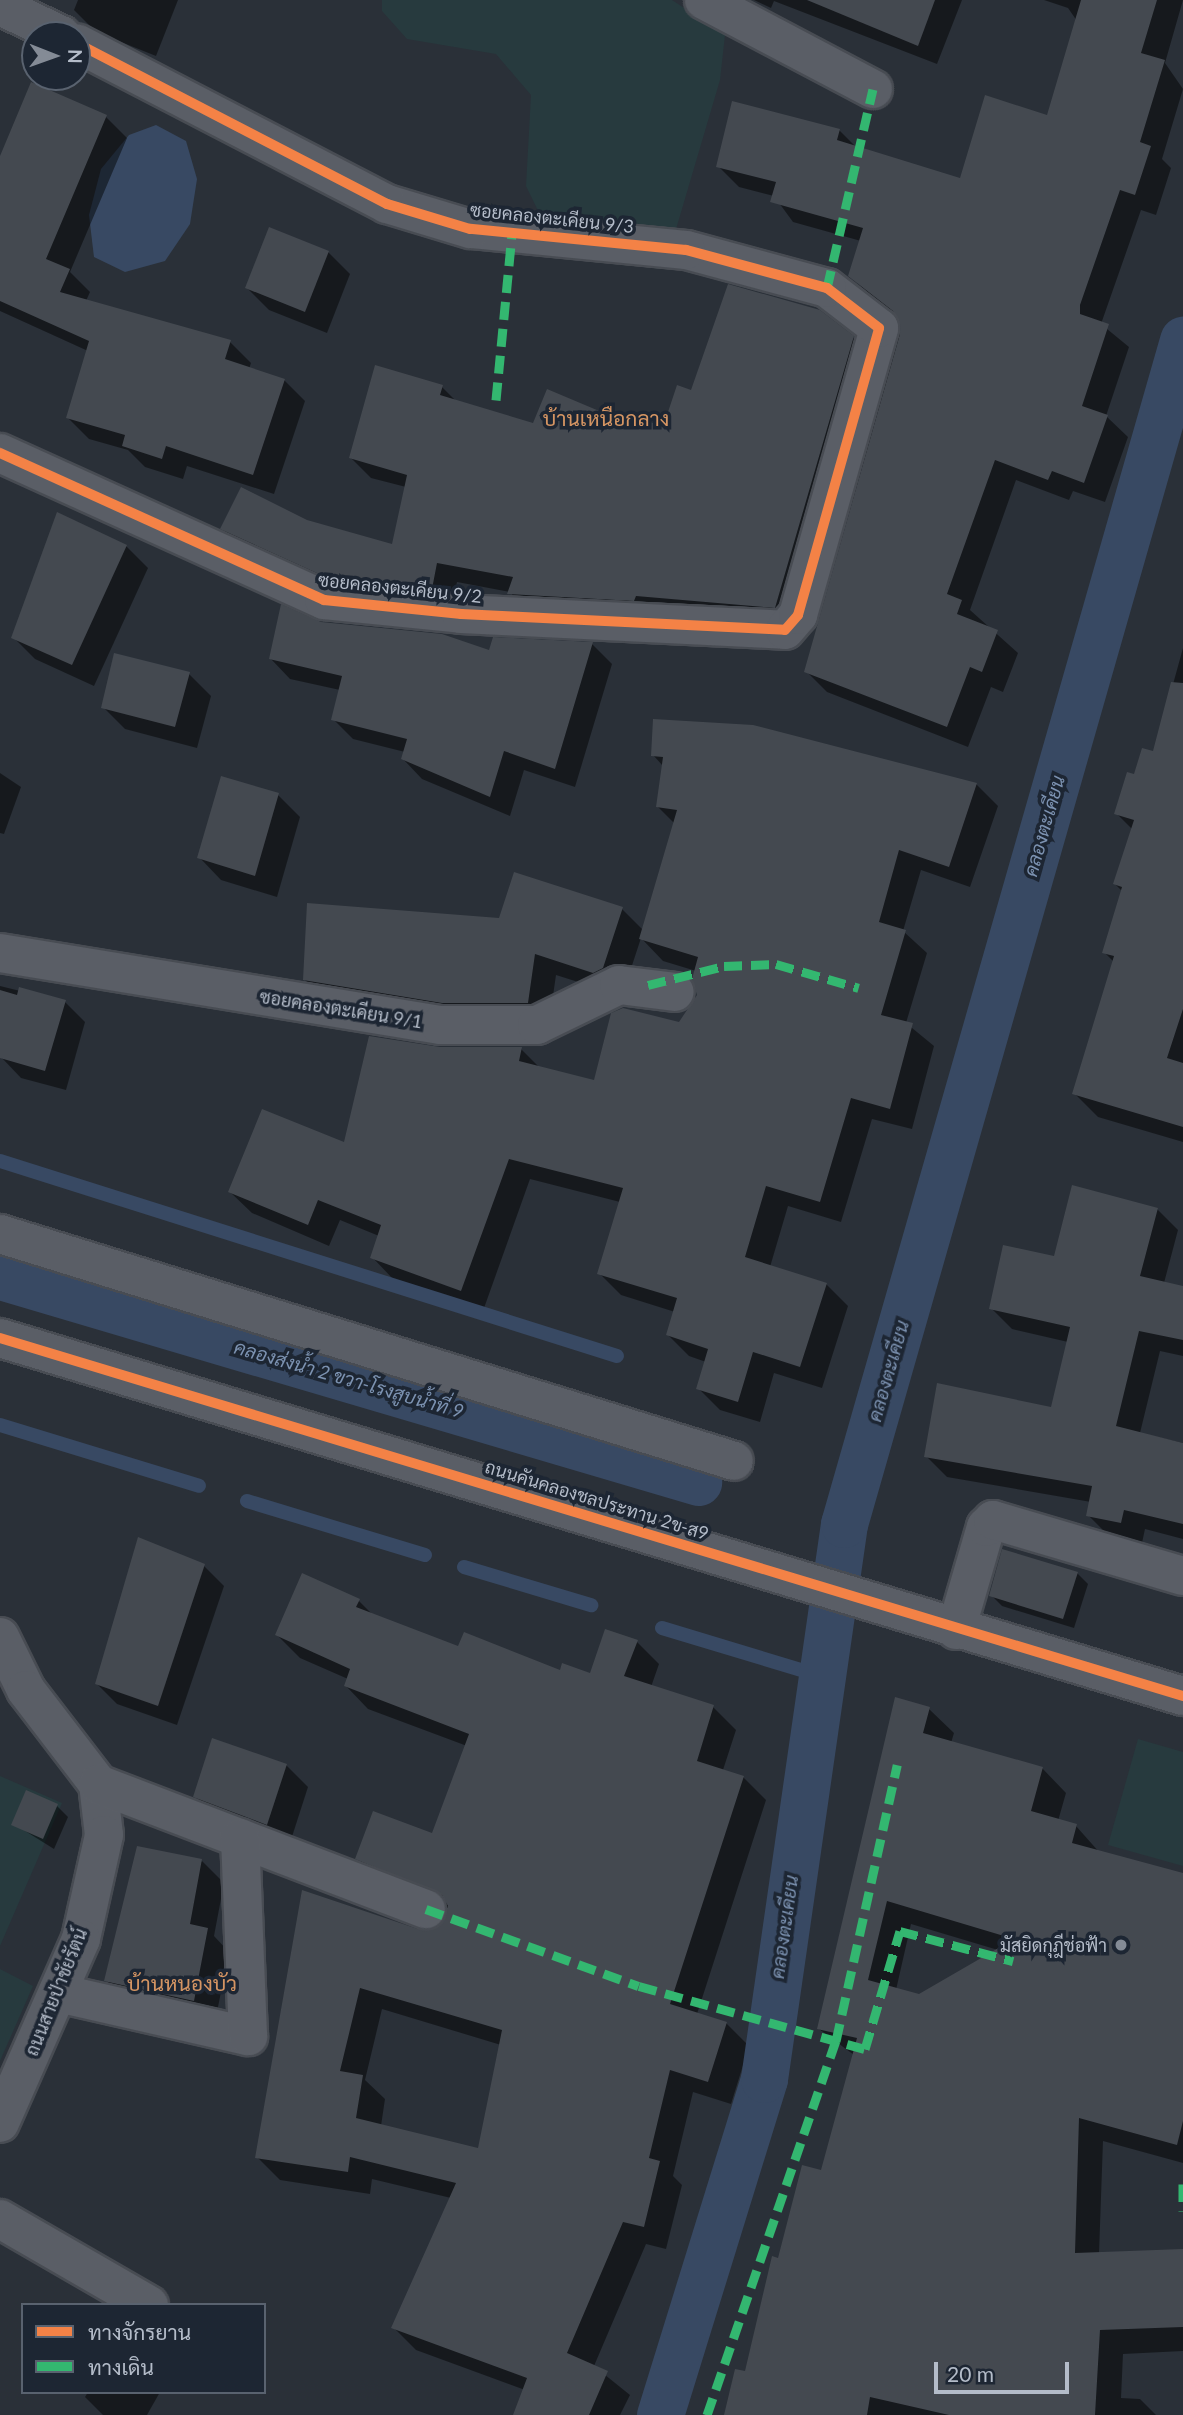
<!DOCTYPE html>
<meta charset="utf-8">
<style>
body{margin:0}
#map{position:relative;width:1183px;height:2415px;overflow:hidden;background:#2a3038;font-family:Lato,Sarabun,sans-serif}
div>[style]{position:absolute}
.green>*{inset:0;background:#273a3e}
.water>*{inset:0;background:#384963}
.shadow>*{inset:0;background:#0007}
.stream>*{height:14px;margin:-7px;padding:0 7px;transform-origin:7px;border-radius:7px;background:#384963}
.canal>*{height:47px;margin:-23.5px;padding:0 23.5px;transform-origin:23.5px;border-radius:23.5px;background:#384963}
.building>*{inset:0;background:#444950}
.roads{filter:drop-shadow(2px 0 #484c53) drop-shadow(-2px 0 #484c53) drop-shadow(0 2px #484c53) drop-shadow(0 -2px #484c53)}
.minor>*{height:38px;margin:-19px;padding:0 19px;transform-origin:19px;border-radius:19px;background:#5a5e66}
.tertiary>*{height:38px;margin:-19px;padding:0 19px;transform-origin:19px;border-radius:19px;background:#5a5e66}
.quiet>*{height:9px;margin-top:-4.5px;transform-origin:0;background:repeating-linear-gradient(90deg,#33b770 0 18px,transparent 0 27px)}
.cycleway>*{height:10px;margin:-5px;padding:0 5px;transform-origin:5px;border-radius:5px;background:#f48246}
.dots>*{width:19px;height:19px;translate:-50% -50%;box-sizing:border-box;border:4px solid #1d2633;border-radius:50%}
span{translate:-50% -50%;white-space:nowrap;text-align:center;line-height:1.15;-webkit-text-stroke:7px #1d2633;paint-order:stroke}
.street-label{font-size:18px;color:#b4bcc9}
.poi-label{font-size:18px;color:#b4bcc9}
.right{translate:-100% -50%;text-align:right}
.water-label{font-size:19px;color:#7c92b1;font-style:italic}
.quarter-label{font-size:21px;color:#d59563}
.legend{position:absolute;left:21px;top:2303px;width:245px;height:91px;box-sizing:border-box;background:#1d2633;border:2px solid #59626f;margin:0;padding:9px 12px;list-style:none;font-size:21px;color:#b4bcc9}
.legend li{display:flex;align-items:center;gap:14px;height:35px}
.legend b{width:35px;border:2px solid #59626f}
.north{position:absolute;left:21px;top:21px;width:70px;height:70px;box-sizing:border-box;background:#1d2633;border:2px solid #59626f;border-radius:50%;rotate:91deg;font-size:19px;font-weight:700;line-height:28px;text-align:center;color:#b4bcc9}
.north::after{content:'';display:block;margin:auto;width:24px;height:32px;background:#848b96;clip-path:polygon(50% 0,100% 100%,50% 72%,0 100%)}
.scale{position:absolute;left:934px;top:2362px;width:135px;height:32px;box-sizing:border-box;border:4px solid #b4bcc9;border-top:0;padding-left:9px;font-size:21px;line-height:24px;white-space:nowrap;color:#b4bcc9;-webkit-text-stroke:5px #1d2633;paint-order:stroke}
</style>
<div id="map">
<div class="green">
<i style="clip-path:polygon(382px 0,672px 0,725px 35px,720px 80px,674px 236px,544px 223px,526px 186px,531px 95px,496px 54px,407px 39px,382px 11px)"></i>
<i style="clip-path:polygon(1138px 1739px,1183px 1752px,1183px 1866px,1108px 1845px)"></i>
<i style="clip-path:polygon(0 1776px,62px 1803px,0 1946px)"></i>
<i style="clip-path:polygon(0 1969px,33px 1986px,0 2061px)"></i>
</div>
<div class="water">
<i style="clip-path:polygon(156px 125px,186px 141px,197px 179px,190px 224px,165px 261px,125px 272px,94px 257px,89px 215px,101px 169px,129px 135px)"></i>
</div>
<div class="shadow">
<i style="clip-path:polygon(78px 0,178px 0,156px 56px,96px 32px,74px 10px)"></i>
<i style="clip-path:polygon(754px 0,962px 0,937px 64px,774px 1px,771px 8px)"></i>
<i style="clip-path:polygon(1044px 0,1183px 0,1165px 63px,1183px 89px,1162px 159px,1171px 168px,1156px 215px,1141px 210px,1101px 324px,1129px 347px,1106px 416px,1128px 437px,1105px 502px,1073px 491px,1069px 500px,1016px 480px,970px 610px,1018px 653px,1003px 692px,991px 687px,968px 747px,827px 692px,806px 671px,901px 324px,850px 276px,861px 241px,793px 222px,774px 196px,739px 187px,718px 166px,839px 130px,857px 148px,961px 180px,1048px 117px,1077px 21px,1068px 8px)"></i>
<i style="clip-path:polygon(32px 84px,106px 117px,127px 138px,70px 272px,90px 292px,86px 301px,230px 342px,251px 363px,249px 369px,284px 380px,305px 401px,274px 494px,187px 466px,183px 479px,145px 467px,128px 450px,89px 439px,68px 418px,88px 351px,0 311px,0 158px)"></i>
<i style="clip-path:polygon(328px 252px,350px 274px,327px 333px,269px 310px,247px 288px)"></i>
<i style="clip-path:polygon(853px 338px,873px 358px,795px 627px,529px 614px,510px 592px,457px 582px,452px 608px,351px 598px,242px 548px,222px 528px,307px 522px,393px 546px,406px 487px,371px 478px,351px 458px,442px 387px,456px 401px,534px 425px,664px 429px,692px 392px)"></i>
<i style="clip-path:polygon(58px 515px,126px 546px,148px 568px,94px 686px,35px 659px,13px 637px)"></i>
<i style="clip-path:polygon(321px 623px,490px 652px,592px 644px,612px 664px,575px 787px,524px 770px,510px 816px,422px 779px,403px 759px,405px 752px,353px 739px,333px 719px,340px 690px,290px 679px,271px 659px)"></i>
<i style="clip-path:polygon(1183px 648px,1183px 1142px,1098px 1117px,1074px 1093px,1114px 962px,1104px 952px,1122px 891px,1115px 884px,1133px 830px,1116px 813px,1154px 753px)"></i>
<i style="clip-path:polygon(189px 674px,211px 696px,197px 748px,125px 729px,103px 707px)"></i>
<i style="clip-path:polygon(653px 755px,976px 784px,998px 806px,970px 887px,921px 870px,903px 931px,927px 953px,906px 1023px,934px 1046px,912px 1129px,872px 1119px,841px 1222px,788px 1206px,770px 1267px,826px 1284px,848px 1306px,822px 1388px,774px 1373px,760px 1422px,720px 1410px,698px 1388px,706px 1362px,689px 1356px,668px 1335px,675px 1312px,621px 1295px,599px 1273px,620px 1202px,530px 1179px,483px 1311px,393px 1279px,372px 1257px,379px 1236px,340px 1220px,329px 1246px,252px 1213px,230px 1192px,345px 1144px,440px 1049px,521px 1049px,540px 1068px,595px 1082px,680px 1024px,698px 996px,696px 971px,663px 961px,641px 938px,624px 990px,616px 994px,556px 975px,549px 1024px,326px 1001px,305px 980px,501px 920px,622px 909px,644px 931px,675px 824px,658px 807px,663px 766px)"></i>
<i style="clip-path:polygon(0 773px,21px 787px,4px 834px,0 833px)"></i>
<i style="clip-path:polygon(278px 795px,300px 817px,277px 897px,221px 880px,199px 857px)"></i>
<i style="clip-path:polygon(0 986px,65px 1002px,85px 1022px,66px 1090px,21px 1078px,1px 1057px)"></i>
<i style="clip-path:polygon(1157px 1209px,1178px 1230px,1164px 1283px,1183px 1287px,1183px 1356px,1160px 1351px,1140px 1433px,1183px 1443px,1183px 1539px,1145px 1529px,1142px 1543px,1109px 1536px,1088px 1515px,1091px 1502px,947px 1477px,926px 1456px,1052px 1410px,1068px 1342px,1012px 1329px,991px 1308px,1055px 1258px)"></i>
<i style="clip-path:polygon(139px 1540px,204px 1566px,224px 1586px,177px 1725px,117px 1704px,97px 1684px)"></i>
<i style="clip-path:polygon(1077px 1573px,1088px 1584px,1074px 1628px,1002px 1606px,991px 1595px)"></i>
<i style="clip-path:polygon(evenodd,359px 1601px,374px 1616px,459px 1648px,561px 1672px,591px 1675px,637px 1642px,659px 1664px,651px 1687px,713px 1707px,736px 1730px,723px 1770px,743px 1777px,766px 1800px,697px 2014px,726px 2023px,749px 2046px,731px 2104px,693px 2092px,673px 2176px,682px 2185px,666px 2249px,646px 2244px,594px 2366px,630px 2395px,620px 2415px,515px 2415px,525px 2390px,416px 2350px,393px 2327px,451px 2198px,372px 2179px,370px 2194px,280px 2180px,257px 2157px,303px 1892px,419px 1931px,440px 1928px,448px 1917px,447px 1907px,380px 1881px,357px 1858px,434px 1835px,467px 1746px,368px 1709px,346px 1686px,348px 1679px,300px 1658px,277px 1635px,359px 1601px,382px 2009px,501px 2045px,479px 2150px,381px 2126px,385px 2099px,365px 2080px,382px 2009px)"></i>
<i style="clip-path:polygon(evenodd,896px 1700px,929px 1709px,954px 1733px,951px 1743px,1042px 1768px,1066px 1793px,1058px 1821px,1076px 1826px,1100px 1853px,1183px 1875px,1183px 2163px,1103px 2141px,1099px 2254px,1183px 2251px,1183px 2351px,1123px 2354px,1121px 2398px,1140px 2399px,1156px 2415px,726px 2415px,747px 2373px,780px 2260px,822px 2172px,854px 2055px,819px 2029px,896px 1700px,911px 1924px,998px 1950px,920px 1996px,896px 1990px,911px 1924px)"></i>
<i style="clip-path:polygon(286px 1765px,308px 1787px,289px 1846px,217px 1818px,195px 1796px)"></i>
<i style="clip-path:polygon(57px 1806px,68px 1817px,54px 1849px,14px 1824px)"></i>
<i style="clip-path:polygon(202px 1861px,224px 1883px,214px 1936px,229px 1952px,215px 2022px,128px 2003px,106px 1980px)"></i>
<i style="clip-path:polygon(88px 2392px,160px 2392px,147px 2415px,103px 2415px,85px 2397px)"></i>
</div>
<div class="stream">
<i style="left:0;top:1161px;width:647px;rotate:17.54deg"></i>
<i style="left:0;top:1425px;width:208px;rotate:17deg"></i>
<i style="left:247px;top:1501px;width:186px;rotate:16.9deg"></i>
<i style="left:464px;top:1567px;width:133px;rotate:16.7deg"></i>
<i style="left:662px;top:1628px;width:163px;rotate:16.8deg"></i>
</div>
<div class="canal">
<i style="left:0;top:1276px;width:728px;rotate:16.44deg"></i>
<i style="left:660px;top:2415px;width:352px;rotate:-72.8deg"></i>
<i style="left:764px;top:2079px;width:561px;rotate:-81.8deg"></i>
<i style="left:844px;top:1524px;width:1232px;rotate:-74.02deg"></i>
</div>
<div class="building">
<i style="clip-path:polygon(807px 0,935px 0,918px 46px)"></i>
<i style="clip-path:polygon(1081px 0,1157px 0,1141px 53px,1165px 60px,1140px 142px,1151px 146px,1135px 195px,1120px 190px,1080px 305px,1080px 314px,1109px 324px,1082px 406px,1108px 415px,1084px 483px,1052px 471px,1048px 480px,995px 460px,947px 594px,962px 600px,957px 614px,998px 630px,982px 672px,970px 667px,947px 727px,804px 672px,900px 334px,893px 311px,848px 276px,863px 228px,770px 202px,776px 182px,716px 167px,732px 101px,840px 129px,837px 140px,960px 178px,985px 95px,1047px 115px)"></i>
<i style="clip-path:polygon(31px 82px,107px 115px,46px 259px,70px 269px,60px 292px,231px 340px,225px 359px,285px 379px,253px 475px,166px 446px,162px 459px,122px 446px,125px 435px,66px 418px,89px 341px,0 301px,0 156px)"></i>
<i style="clip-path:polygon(269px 227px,329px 251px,305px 312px,245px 288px)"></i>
<i style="clip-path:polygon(728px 284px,820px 310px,854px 336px,775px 608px,636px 596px,634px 601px,507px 594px,513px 577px,437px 563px,432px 589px,330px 579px,220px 529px,241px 487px,307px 520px,392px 544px,407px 475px,349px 458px,375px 365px,443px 385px,440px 395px,533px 423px,547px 389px,630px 424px,633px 415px,663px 427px,677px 385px,691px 390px)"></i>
<i style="clip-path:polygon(57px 512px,127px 545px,72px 665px,11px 638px)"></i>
<i style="clip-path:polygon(281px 604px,321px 622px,442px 634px,489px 650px,493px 637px,593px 642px,555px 769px,504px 751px,490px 797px,401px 759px,407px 739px,331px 720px,342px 676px,269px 659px)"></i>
<i style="clip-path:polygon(114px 653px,190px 672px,175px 727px,101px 708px)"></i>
<i style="clip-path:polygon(1171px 682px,1183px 683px,1183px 1009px,1167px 1058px,1183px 1063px,1183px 1127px,1072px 1094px,1114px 956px,1102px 953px,1122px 887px,1113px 884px,1134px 820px,1114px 814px,1127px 772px,1134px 774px,1142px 748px,1153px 751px)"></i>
<i style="clip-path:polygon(653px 719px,753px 725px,977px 783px,949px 867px,899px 850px,879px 922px,906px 930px,881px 1015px,913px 1023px,890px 1109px,851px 1098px,820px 1202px,766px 1186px,745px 1257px,827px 1283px,800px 1367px,753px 1352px,738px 1402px,696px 1389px,708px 1349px,666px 1335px,677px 1298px,597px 1274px,623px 1188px,509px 1159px,461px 1291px,370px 1258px,381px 1225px,318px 1200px,308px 1225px,228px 1192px,262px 1109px,344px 1142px,369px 1036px,440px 1047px,522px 1047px,519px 1061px,594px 1080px,611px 1013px,623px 1008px,679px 1022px,697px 995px,692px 979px,698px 957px,639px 939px,677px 810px,656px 807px,663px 757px,651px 756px)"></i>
<i style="clip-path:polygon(221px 776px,279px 793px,255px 876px,197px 858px)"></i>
<i style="clip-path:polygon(514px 872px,623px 907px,603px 968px,593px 973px,535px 954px,528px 1003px,442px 1003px,303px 980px,307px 903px,499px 918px)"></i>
<i style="clip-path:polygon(19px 987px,66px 1000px,45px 1071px,0 1058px,0 990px,17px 995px)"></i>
<i style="clip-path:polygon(1072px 1185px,1158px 1208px,1140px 1276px,1183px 1286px,1183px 1340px,1139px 1331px,1116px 1426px,1183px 1443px,1183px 1524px,1124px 1510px,1121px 1523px,1086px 1516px,1092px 1486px,924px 1457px,937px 1383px,1051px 1407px,1070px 1327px,989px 1309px,1003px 1245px,1054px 1256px)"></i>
<i style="clip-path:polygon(138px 1537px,205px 1564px,158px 1706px,95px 1684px)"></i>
<i style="clip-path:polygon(1002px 1549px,1078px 1572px,1063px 1619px,989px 1596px)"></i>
<i style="clip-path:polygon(evenodd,302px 1573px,360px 1599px,356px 1607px,458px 1646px,464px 1632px,560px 1670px,562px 1663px,590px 1673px,605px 1629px,638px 1640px,624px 1676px,714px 1705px,697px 1761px,744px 1776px,670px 2004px,727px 2022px,708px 2082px,670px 2070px,649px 2158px,660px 2161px,644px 2227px,623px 2222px,567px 2353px,608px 2371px,589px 2415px,513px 2415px,527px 2378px,391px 2328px,456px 2183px,350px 2157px,348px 2172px,255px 2158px,302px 1890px,418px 1929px,440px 1925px,448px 1906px,442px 1895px,355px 1859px,373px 1811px,432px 1833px,469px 1734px,344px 1686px,350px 1669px,275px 1635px,302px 1573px,360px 1988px,502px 2030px,478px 2148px,356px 2118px,363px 2075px,340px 2071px,360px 1988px)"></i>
<i style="clip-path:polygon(evenodd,895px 1697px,930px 1707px,923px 1733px,1043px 1767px,1031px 1811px,1077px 1824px,1072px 1843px,1183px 1873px,1183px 2121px,1177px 2145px,1079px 2118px,1075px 2253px,1183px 2249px,1183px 2327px,1100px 2330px,1095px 2415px,949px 2415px,870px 2397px,867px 2415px,724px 2415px,735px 2369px,745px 2371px,772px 2256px,778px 2258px,802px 2165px,821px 2170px,857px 2038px,817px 2029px,895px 1697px,887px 1901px,1014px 1939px,919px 1994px,868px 1980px,887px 1901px)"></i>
<i style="clip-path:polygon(212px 1738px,287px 1764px,267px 1825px,193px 1797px)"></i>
<i style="clip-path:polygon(26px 1790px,58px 1804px,43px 1839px,11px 1825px)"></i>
<i style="clip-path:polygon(137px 1846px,202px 1859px,190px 1924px,208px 1928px,194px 2001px,104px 1981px)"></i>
</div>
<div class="roads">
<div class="minor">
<i style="left:704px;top:0;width:191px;rotate:27.8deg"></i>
<i style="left:0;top:6px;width:68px;rotate:25.4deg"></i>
<i style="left:0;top:453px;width:356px;rotate:24.4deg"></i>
<i style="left:324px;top:600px;width:138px;rotate:5.8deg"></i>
<i style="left:461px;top:614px;width:324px;rotate:2.8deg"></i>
<i style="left:785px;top:630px;width:20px;rotate:-49deg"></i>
<i style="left:798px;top:615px;width:298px;rotate:-74.2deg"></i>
<i style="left:879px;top:328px;width:66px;rotate:-142.4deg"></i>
<i style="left:827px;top:288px;width:146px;rotate:-164.9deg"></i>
<i style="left:686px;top:250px;width:217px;rotate:-174.4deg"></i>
<i style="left:470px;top:229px;width:87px;rotate:-163.2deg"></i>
<i style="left:387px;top:204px;width:349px;rotate:-152.6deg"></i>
<i style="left:0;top:953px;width:446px;rotate:9.3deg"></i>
<i style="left:440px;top:1025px;width:97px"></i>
<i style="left:537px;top:1025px;width:91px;rotate:-26deg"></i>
<i style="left:619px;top:985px;width:56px;rotate:7.1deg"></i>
<i style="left:0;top:1234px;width:768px;rotate:17.18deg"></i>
<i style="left:956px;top:1630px;width:107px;rotate:-73.8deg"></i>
<i style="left:986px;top:1527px;width:10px;rotate:-45deg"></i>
<i style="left:993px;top:1520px;width:198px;rotate:16.4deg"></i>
<i style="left:0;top:1637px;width:59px;rotate:63.9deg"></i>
<i style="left:26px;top:1690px;width:118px;rotate:52.5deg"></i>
<i style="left:98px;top:1784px;width:51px;rotate:83.3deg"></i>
<i style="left:104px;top:1835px;width:107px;rotate:102.5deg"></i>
<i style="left:81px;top:1939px;width:201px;rotate:113.8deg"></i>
<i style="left:98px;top:1784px;width:351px;rotate:20.9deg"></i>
<i style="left:58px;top:1993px;width:195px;rotate:12.8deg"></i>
<i style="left:248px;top:2036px;width:198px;rotate:-92.3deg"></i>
<i style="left:0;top:2219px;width:172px;rotate:30deg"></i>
</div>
<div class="tertiary">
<i style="left:0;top:1338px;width:1236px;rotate:16.84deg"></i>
</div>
</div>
<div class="quiet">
<i style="left:827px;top:288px;width:204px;rotate:-77deg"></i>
<i style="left:496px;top:400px;width:167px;rotate:-84.5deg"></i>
<i style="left:648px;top:985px;width:78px;rotate:-14deg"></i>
<i style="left:724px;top:966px;width:52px;rotate:-2.2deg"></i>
<i style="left:776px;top:964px;width:86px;rotate:16.1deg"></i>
<i style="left:426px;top:1909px;width:226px;rotate:19.9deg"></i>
<i style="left:639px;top:1986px;width:235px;rotate:15.6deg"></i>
<i style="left:865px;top:2049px;width:123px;rotate:-73.5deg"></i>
<i style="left:900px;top:1931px;width:117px;rotate:14.9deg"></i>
<i style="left:1183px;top:2184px;width:27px;rotate:90deg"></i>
<i style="left:707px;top:2415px;width:396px;rotate:-71deg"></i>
<i style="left:836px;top:2041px;width:283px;rotate:-77.5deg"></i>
</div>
<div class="cycleway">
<i style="left:0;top:453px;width:356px;rotate:24.4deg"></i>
<i style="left:324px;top:600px;width:138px;rotate:5.8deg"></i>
<i style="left:461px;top:614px;width:324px;rotate:2.8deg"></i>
<i style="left:785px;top:630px;width:20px;rotate:-49deg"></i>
<i style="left:798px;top:615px;width:298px;rotate:-74.2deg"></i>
<i style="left:879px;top:328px;width:66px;rotate:-142.4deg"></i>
<i style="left:827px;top:288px;width:146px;rotate:-164.9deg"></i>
<i style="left:686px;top:250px;width:217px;rotate:-174.4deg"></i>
<i style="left:470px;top:229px;width:87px;rotate:-163.2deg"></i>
<i style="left:387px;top:204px;width:349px;rotate:-152.6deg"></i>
<i style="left:0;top:1338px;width:1236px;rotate:16.84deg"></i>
</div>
<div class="dots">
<i style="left:1121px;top:1945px;background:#848b96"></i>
</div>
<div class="street-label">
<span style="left:552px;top:218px;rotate:6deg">ซอยคลองตะเคียน 9/3</span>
<span style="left:400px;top:588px;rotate:6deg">ซอยคลองตะเคียน 9/2</span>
<span style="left:341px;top:1009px;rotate:9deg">ซอยคลองตะเคียน 9/1</span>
<span style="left:597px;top:1500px;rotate:17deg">ถนนคันคลองชลประทาน 2ข-ส9</span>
<span style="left:56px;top:1992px;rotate:-68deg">ถนนสายป่าชัยรัตน์</span>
</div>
<div class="poi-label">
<span class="right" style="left:1107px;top:1945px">มัสยิดกุฎีช่อฟ้า</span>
</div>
<div class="water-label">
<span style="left:1044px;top:826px;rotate:-74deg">คลองตะเคียน</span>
<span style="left:888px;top:1371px;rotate:-74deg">คลองตะเคียน</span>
<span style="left:349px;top:1379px;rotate:16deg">คลองส่งน้ำ 2 ขวา-โรงสูบน้ำที่ 9</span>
<span style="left:784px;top:1927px;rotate:-82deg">คลองตะเคียน</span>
</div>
<div class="quarter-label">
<span style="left:606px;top:418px">บ้านเหนือกลาง</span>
<span style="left:182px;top:1983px">บ้านหนองบัว</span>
</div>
<ul class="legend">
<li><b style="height:9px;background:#f48246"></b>ทางจักรยาน</li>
<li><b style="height:9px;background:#33b770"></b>ทางเดิน</li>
</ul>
<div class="north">N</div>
<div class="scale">20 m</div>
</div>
